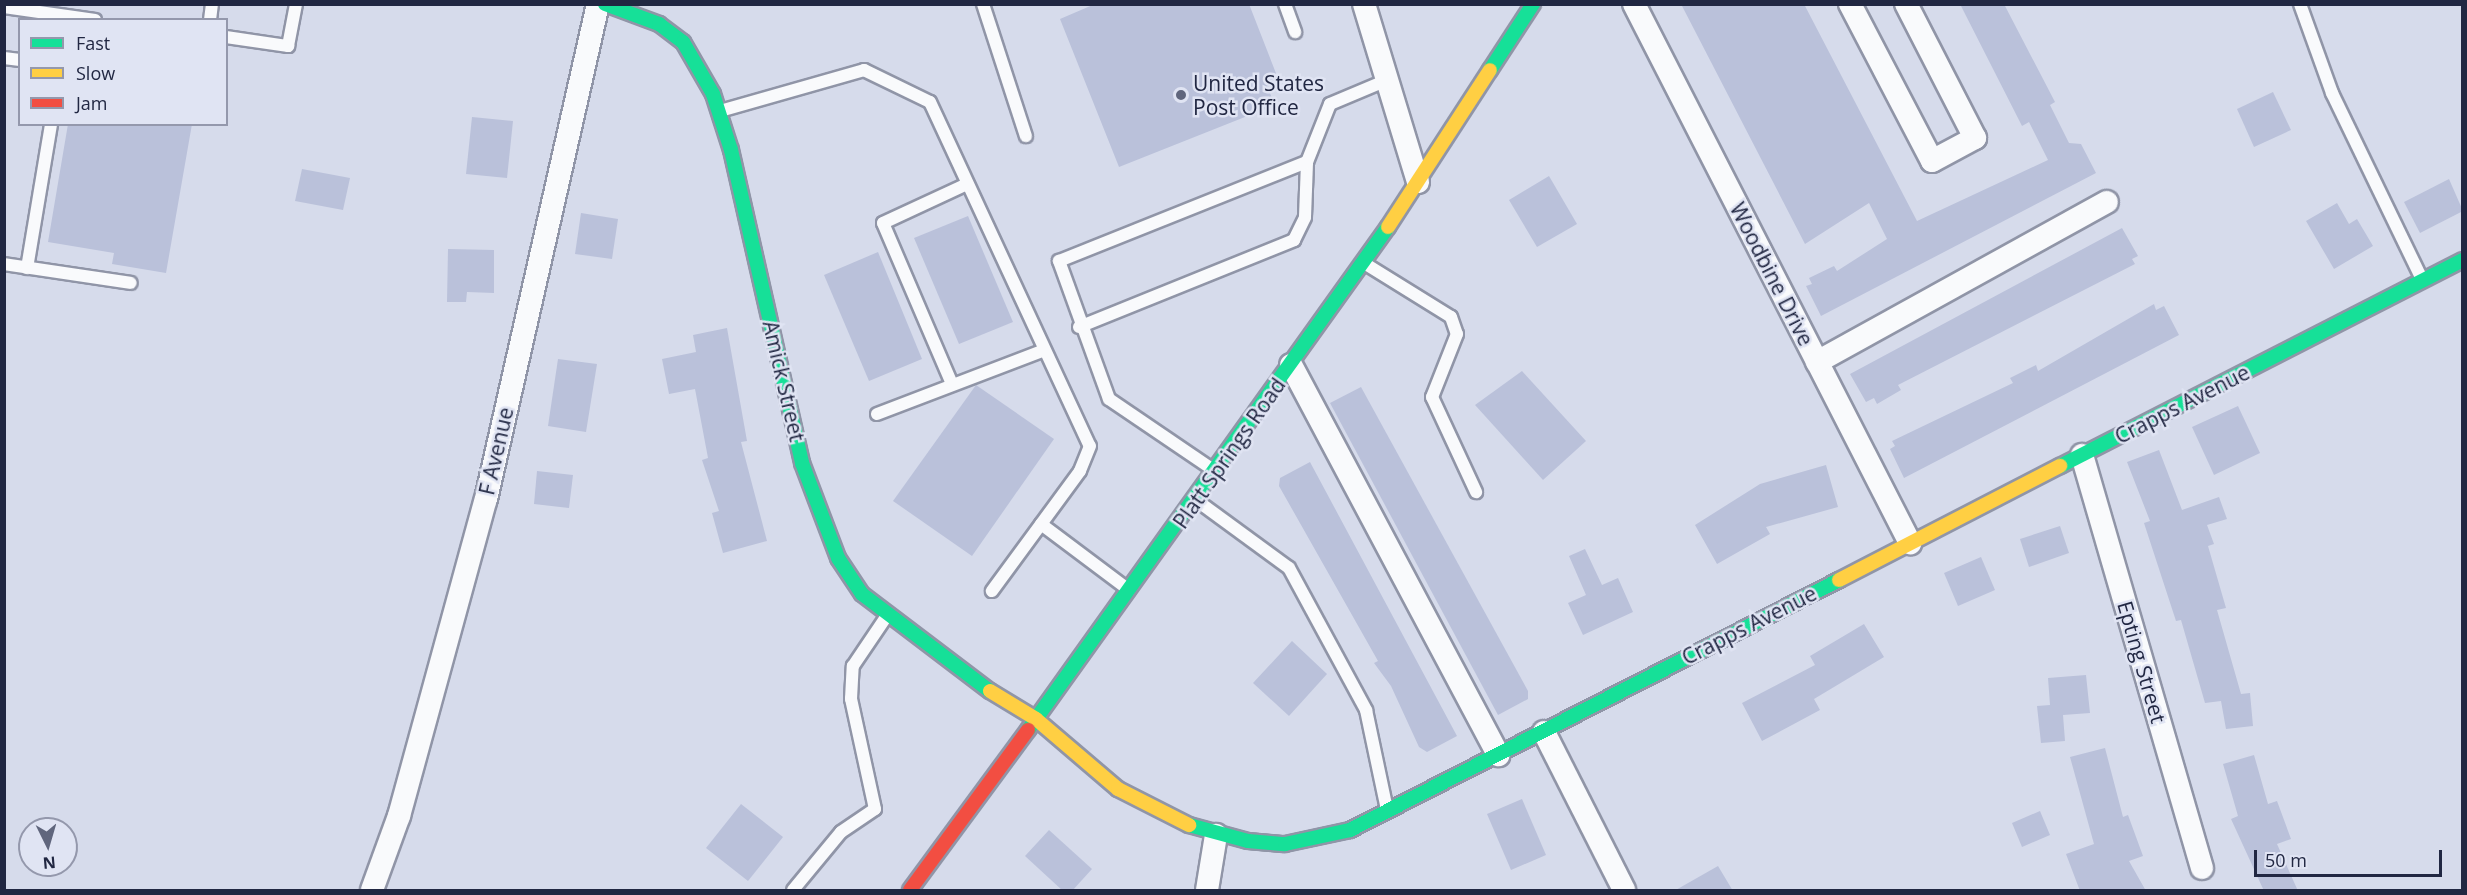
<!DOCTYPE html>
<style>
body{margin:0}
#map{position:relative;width:2467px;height:895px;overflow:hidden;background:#d6dbeb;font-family:"Open Sans",sans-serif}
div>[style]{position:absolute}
.building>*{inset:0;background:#bac1da}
.roads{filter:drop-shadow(2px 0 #9095a7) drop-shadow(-2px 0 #9095a7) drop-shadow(0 2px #9095a7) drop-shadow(0 -2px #9095a7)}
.lane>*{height:12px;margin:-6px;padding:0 6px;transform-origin:6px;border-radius:6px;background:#f9fafc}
.street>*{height:22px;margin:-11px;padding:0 11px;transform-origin:11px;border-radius:11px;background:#f9fafc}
.fast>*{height:14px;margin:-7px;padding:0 7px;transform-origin:7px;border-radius:7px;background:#16e098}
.slow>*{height:14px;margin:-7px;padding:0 7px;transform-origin:7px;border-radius:7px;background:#ffcf43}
.jam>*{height:14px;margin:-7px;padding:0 7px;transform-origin:7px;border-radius:7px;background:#f24e42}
.dots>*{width:16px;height:16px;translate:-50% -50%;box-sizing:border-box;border:3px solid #e0e4f3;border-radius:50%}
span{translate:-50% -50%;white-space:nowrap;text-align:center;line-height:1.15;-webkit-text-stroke:5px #e0e4f3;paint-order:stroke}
.poi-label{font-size:21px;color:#212742}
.left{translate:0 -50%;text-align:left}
.street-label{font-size:21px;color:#212742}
.frame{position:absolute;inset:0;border:6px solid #212742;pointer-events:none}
.legend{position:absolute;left:18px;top:18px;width:210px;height:108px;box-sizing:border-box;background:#e0e4f3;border:2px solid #9498ac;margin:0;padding:8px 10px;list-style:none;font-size:18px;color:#212742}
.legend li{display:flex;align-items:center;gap:12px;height:30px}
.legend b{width:30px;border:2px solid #9498ac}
.north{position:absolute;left:18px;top:817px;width:60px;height:60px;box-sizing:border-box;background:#e0e4f3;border:2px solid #9498ac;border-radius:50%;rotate:175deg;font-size:16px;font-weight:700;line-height:24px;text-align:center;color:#212742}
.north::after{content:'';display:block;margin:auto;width:21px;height:27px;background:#60667d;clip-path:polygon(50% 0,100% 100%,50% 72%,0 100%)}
.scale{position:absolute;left:2254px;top:850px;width:188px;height:27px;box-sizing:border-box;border:3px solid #212742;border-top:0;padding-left:8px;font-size:18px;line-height:21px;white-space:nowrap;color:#212742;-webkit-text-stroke:4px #e0e4f3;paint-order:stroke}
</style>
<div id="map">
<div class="building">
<i style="clip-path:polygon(1095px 4px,1249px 4px,1279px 81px,1267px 86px,1275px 105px,1119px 167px,1060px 19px)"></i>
<i style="clip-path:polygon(1681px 4px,1804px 4px,1917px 221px,2048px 160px,2029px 122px,2022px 126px,1960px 4px,2004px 4px,2055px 102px,2050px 105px,2069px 143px,2081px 144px,2096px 173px,1821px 316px,1806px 286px,1812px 284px,1809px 278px,1834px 266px,1837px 271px,1887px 239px,1869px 203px,1805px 244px)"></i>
<i style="clip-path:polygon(2273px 92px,2291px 130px,2254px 147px,2237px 109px)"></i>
<i style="clip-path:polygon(472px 117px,513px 121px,507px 178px,466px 174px)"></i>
<i style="clip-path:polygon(68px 124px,192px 124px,166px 273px,112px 264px,114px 253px,48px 242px)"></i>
<i style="clip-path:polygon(302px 169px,350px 178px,343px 210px,295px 201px)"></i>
<i style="clip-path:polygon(1549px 176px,1577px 224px,1537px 247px,1509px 200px)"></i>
<i style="clip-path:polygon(2449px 179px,2463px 211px,2420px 233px,2404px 202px)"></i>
<i style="clip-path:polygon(2337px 203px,2349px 224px,2357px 219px,2373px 246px,2334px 269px,2306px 221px)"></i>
<i style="clip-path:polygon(581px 213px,618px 219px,612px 259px,575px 254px)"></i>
<i style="clip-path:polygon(968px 216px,1013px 322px,959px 344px,914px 238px)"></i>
<i style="clip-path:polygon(2122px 228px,2138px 256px,2132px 259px,2135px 264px,1898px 385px,1901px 390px,1877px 404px,1874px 398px,1866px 402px,1850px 374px)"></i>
<i style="clip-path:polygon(448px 249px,494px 250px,494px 293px,467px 292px,466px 302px,447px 302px)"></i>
<i style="clip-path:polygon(878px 252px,922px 359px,869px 381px,824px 275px)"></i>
<i style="clip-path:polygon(2154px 304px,2156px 310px,2164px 306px,2179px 335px,1904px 478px,1890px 449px,1895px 446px,1892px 441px,2013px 383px,2010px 378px,2036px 365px,2038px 371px)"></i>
<i style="clip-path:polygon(727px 328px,747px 441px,741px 442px,767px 541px,723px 553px,712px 513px,719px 511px,702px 460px,708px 458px,695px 389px,669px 394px,662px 359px,696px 352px,693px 335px)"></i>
<i style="clip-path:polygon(558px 359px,597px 364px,586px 432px,548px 426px)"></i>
<i style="clip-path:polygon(1522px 371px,1586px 441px,1543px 480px,1475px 405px)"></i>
<i style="clip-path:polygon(976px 385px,1054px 439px,972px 556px,893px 501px)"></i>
<i style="clip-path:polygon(1361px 387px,1528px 691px,1528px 699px,1498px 715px,1330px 403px)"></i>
<i style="clip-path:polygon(2238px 406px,2260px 453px,2214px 475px,2192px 427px)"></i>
<i style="clip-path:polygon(2159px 450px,2182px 510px,2219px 497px,2227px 519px,2207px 525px,2214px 544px,2208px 546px,2226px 608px,2217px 610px,2241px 694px,2250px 693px,2253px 726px,2226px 729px,2221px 701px,2205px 703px,2181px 620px,2176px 621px,2144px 523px,2150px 521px,2127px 462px)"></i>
<i style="clip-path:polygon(1310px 462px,1457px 736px,1427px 752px,1419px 747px,1391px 686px,1374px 663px,1378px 661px,1279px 486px,1280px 478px)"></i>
<i style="clip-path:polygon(1826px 465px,1838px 507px,1766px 527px,1770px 534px,1717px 564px,1695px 525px,1760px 484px)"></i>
<i style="clip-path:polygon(537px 471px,573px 475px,569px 508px,534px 504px)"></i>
<i style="clip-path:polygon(2060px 526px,2069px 553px,2029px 567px,2020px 539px)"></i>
<i style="clip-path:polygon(1585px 549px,1602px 585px,1618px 578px,1633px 612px,1583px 635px,1568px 603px,1586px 595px,1569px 556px)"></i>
<i style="clip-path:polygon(1981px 557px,1995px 590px,1958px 606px,1944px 573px)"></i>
<i style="clip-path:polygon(1864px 624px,1884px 657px,1814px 699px,1820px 710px,1762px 741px,1742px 703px,1815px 665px,1810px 656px)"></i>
<i style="clip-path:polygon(1292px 641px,1327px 674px,1289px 716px,1253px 683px)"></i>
<i style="clip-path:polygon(2086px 675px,2090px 713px,2063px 715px,2065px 741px,2041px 743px,2037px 706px,2050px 705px,2048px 678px)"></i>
<i style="clip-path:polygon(2105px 748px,2123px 817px,2128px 815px,2143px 856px,2129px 861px,2146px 891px,2080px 891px,2066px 854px,2094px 844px,2070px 757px)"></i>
<i style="clip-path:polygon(2254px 755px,2268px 804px,2277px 801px,2291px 839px,2277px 844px,2298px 891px,2264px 891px,2231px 819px,2238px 816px,2223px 764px)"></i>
<i style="clip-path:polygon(1522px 799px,1546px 855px,1511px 870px,1487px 814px)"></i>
<i style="clip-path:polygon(741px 804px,783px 837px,748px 881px,706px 848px)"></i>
<i style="clip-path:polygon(2040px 811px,2050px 835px,2022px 847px,2012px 823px)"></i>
<i style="clip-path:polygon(1049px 830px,1092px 869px,1072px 891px,1063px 891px,1025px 856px)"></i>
<i style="clip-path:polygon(1718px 866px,1733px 891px,1674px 891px)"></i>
</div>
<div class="roads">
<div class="lane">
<i style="left:983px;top:4px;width:139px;rotate:72deg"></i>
<i style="left:1285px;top:4px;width:30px;rotate:70deg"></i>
<i style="left:2300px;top:4px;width:95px;rotate:70.2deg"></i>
<i style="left:2332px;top:93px;width:207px;rotate:64.2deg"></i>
<i style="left:4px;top:7px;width:92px;rotate:8.1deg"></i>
<i style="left:210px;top:20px;width:16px;rotate:-83deg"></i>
<i style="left:226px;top:37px;width:63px;rotate:8.3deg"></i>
<i style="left:288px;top:46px;width:43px;rotate:-79.2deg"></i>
<i style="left:4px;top:58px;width:16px;rotate:7deg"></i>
<i style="left:720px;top:111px;width:150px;rotate:-15.9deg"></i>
<i style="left:864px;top:70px;width:73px;rotate:25.9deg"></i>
<i style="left:930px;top:102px;width:379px;rotate:65.1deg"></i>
<i style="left:1090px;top:446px;width:27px;rotate:112deg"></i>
<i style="left:1080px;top:471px;width:149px;rotate:126.3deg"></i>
<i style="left:1364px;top:263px;width:102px;rotate:31.8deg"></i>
<i style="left:1451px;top:317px;width:18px;rotate:71deg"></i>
<i style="left:1457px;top:334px;width:68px;rotate:111.6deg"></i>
<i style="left:1432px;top:397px;width:105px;rotate:65.1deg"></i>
<i style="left:4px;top:264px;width:128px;rotate:8.5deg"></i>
<i style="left:27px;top:268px;width:146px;rotate:-80.5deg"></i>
<i style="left:1079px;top:327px;width:232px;rotate:-22deg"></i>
<i style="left:1294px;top:240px;width:25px;rotate:-64deg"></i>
<i style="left:1305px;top:217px;width:55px;rotate:-87.9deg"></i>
<i style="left:952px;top:384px;width:175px;rotate:-113.2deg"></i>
<i style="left:883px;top:223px;width:93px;rotate:-24.9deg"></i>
<i style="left:877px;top:414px;width:177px;rotate:-20.9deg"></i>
<i style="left:1215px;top:471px;width:128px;rotate:-145.8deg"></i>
<i style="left:1109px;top:399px;width:147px;rotate:-109.9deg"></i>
<i style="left:1059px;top:261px;width:267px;rotate:-21.8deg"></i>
<i style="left:1307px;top:162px;width:62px;rotate:-68.4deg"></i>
<i style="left:1330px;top:104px;width:62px;rotate:-22.8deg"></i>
<i style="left:1196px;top:500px;width:115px;rotate:36.2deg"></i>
<i style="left:1289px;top:568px;width:162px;rotate:61.5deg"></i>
<i style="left:1366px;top:710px;width:102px;rotate:78.1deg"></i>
<i style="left:1041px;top:524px;width:110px;rotate:36.9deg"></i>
<i style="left:793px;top:890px;width:75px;rotate:-50.4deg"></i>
<i style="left:841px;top:832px;width:41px;rotate:-34.1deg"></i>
<i style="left:875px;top:809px;width:113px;rotate:-102.3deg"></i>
<i style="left:851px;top:699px;width:33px;rotate:-87deg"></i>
<i style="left:853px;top:666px;width:59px;rotate:-56deg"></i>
</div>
<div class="street">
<i style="left:1364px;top:4px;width:186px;rotate:73.1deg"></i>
<i style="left:1634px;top:4px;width:606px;rotate:62.88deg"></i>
<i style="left:1850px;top:4px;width:177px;rotate:62.4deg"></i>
<i style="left:1932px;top:161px;width:49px;rotate:-28.1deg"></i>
<i style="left:1975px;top:138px;width:151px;rotate:-117.2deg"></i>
<i style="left:1817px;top:362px;width:331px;rotate:-28.9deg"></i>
<i style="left:1291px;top:365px;width:442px;rotate:62deg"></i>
<i style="left:2082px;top:455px;width:430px;rotate:73.8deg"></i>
<i style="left:1544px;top:732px;width:177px;rotate:63.1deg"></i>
<i style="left:372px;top:890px;width:79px;rotate:-70deg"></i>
<i style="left:399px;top:816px;width:329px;rotate:-74.7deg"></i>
<i style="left:486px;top:499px;width:508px;rotate:-77.25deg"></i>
<i style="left:1207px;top:890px;width:56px;rotate:-80.7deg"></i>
</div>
<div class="fast">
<i style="left:605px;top:4px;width:58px;rotate:20.3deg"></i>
<i style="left:659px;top:24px;width:30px;rotate:37deg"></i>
<i style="left:683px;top:42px;width:60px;rotate:60deg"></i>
<i style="left:713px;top:94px;width:59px;rotate:72.2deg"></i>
<i style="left:731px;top:150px;width:321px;rotate:77.2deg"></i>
<i style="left:802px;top:463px;width:102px;rotate:69.2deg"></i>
<i style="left:838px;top:558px;width:43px;rotate:56.3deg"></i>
<i style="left:862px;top:594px;width:161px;rotate:37.2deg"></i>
<i style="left:1490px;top:70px;width:79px;rotate:-56.9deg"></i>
<i style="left:2060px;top:466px;width:452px;rotate:-27.1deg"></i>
<i style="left:1028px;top:730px;width:619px;rotate:-54.41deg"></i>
<i style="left:1189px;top:825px;width:61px;rotate:15.2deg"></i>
<i style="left:1248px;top:841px;width:37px;rotate:5deg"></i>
<i style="left:1285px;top:844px;width:66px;rotate:-12.2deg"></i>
<i style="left:1350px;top:830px;width:549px;rotate:-27.08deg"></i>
</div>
<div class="slow">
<i style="left:1388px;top:227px;width:187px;rotate:-57deg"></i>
<i style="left:1839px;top:580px;width:249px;rotate:-27.3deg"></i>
<i style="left:990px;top:691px;width:54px;rotate:31.3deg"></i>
<i style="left:1036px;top:719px;width:108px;rotate:40.5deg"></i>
<i style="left:1118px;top:789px;width:80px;rotate:26.9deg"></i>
</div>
<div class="jam">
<i style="left:910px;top:890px;width:199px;rotate:-53.6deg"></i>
</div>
</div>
<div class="dots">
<i style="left:1181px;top:95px;background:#60667d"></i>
</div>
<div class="poi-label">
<span class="left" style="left:1193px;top:95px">United States<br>Post Office</span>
</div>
<div class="street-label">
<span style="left:1772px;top:274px;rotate:63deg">Woodbine Drive</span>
<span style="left:784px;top:381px;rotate:77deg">Amick Street</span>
<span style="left:2182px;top:404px;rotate:-27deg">Crapps Avenue</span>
<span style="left:496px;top:451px;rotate:-77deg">F Avenue</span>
<span style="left:1229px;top:453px;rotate:-55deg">Platt Springs Road</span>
<span style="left:1749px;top:625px;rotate:-27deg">Crapps Avenue</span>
<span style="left:2142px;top:662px;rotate:74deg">Epting Street</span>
</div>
<div class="frame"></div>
<ul class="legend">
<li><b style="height:8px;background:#16e098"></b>Fast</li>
<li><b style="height:8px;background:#ffcf43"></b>Slow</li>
<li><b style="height:8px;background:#f24e42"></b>Jam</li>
</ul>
<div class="north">N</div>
<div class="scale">50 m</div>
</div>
